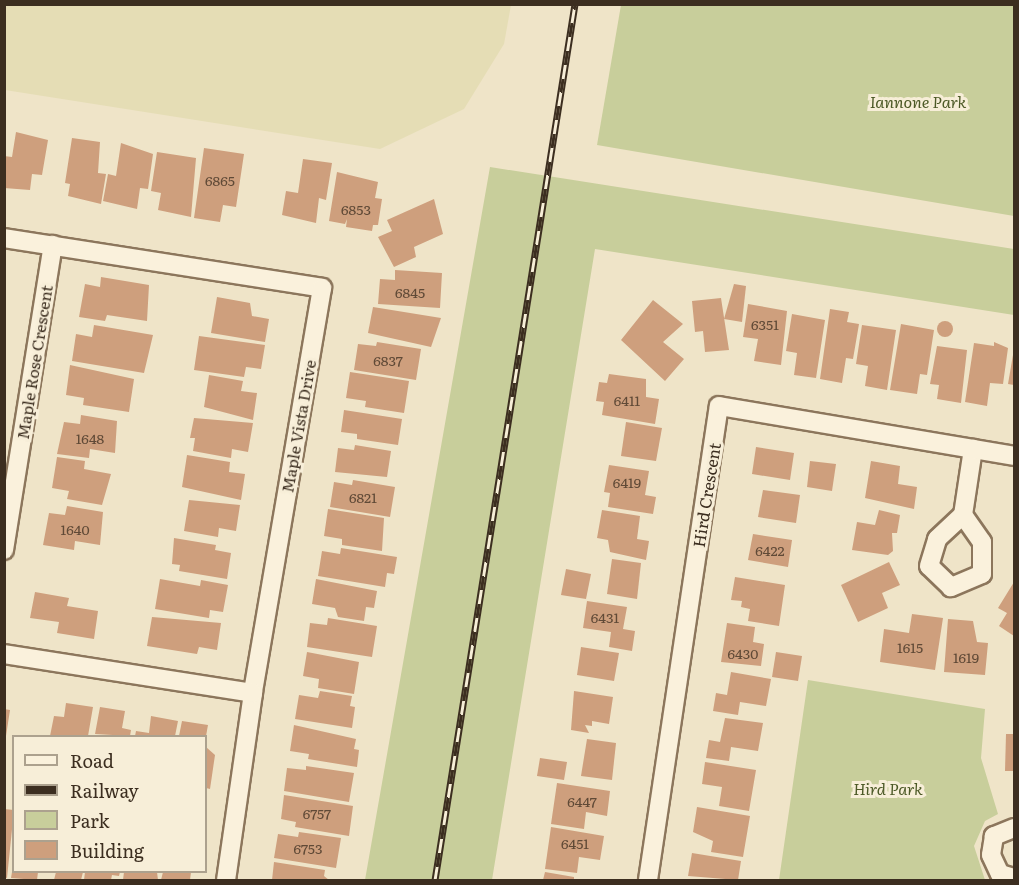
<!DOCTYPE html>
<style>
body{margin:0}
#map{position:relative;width:1019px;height:885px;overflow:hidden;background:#efe4c8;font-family:Literata,serif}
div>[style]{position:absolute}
.farmland>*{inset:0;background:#e5ddb5}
.green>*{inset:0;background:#c8ce9b}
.building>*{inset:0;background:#ce9f7d}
.round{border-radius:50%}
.roads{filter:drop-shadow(2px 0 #8c765c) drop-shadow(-2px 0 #8c765c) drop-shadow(0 2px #8c765c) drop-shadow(0 -2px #8c765c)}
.street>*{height:18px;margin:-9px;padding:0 9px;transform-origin:9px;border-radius:9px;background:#faf1dc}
.rail>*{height:7px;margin-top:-3.5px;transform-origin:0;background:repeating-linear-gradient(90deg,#f7eed8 0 14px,#3c2e20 0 28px);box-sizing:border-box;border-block:2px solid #3c2e20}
span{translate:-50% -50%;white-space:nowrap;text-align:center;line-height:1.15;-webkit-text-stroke:6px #f7eed8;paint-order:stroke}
.number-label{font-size:14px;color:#604a37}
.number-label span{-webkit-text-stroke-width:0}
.park-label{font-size:16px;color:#4c5926;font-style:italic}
.street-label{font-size:16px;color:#3c2e20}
.frame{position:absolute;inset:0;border:6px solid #3c2e20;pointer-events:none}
.legend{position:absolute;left:12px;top:735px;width:195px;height:138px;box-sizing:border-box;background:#f7eed8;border:2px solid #aca18e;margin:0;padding:8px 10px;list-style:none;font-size:18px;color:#3c2e20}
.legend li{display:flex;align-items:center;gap:12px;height:30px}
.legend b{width:30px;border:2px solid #aca18e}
</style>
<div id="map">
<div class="farmland">
<i style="clip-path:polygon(4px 5px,5px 4px,511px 5px,504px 44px,464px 109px,380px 149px,5px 90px)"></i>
</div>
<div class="green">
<i style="clip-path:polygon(621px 5px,1014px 5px,1014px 216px,597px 145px)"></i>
<i style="clip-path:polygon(490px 167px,1014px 249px,1014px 315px,595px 249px,492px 880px,365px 880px)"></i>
<i style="clip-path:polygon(808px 680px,985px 709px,981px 758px,998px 814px,985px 821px,974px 846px,985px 880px,779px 880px)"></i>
</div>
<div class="building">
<i style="clip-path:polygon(16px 132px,48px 140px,42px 175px,32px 174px,30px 190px,4px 188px,4px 156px,12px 157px)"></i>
<i style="clip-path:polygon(72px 138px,100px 142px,98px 173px,106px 174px,101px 204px,68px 196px,70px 184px,65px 183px)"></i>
<i style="clip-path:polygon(121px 143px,153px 154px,148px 189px,140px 188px,137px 209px,103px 201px,108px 174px,116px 176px)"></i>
<i style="clip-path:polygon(204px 148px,244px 154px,236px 207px,223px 205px,220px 222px,194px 218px)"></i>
<i style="clip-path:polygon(157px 152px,196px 158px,191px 217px,158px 210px,161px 193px,151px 191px)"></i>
<i style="clip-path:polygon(303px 159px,332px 163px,326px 200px,319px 198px,316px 223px,282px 215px,286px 191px,298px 193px)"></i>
<i style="clip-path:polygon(337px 172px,378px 182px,375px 198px,382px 199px,378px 225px,373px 225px,372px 231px,346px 227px,347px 219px,345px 224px,329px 221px)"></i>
<i style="clip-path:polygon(434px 199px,443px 234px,414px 247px,416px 257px,394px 267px,378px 237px,392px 231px,387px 220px)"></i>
<i style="clip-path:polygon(395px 270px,442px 273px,440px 308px,378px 304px,380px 279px,395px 280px)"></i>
<i style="clip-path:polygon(101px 277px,149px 285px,147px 321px,107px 315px,105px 321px,79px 317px,85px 284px,100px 287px)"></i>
<i style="clip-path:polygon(734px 284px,746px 286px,742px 322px,724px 319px)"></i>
<i style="clip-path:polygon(217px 297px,250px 303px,252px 316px,269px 319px,265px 342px,211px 333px)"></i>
<i style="clip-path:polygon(721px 298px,729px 350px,705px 352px,703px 331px,695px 332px,692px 301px)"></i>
<i style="clip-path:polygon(653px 300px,683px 324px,663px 342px,684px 359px,665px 381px,621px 340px)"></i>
<i style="clip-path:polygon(748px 304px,787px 311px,781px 365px,754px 361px,758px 339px,743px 337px)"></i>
<i style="clip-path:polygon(373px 307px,441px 318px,431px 347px,368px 333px)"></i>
<i style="clip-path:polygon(830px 309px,849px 312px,847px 322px,859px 324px,853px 359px,846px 358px,842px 383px,820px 379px)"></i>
<i style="clip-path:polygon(792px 314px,825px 320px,816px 378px,794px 375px,797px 353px,786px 351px)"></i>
<i class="round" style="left:937px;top:321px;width:16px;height:16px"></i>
<i style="clip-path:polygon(901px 324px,934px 330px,927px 375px,920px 374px,917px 394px,890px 390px)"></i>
<i style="clip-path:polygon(94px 325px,153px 335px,144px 373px,72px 361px,76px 334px,92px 337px)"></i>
<i style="clip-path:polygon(862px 325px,896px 330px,887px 390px,865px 386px,868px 366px,856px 364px)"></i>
<i style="clip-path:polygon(199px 336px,265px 345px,261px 369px,246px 367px,244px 377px,194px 370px)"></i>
<i style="clip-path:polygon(377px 342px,421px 349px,416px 380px,354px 370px,358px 344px,376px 346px)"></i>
<i style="clip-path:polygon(994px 342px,1008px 348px,1003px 384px,990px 383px,987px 406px,965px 402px,974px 343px,994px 346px)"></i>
<i style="clip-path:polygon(937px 346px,967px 350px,961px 403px,937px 399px,939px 385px,930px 384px)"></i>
<i style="clip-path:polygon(1014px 349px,1014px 385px,1008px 384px)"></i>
<i style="clip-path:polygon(70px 365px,134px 379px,129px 412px,83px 405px,84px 398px,66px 395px)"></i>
<i style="clip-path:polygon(350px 372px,409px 381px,404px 413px,365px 407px,366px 401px,346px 398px)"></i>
<i style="clip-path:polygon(609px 374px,646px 379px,646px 397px,659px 399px,655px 424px,602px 415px,604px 402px,596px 401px,599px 382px,607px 383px)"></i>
<i style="clip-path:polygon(209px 375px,243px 381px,241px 391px,257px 393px,253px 420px,204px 407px)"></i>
<i style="clip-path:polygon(344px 410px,402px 419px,398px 445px,357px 439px,357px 434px,341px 432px)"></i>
<i style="clip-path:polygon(81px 415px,117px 421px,115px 453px,90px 449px,89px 458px,57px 454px,64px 422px,80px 424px)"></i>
<i style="clip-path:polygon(194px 418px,253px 423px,248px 452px,232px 449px,231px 458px,193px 451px,195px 438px,190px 438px)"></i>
<i style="clip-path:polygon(626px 422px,662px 428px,656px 461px,621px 456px)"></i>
<i style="clip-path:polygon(355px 445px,391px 451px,387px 477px,335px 472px,338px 448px,354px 450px)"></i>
<i style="clip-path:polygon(756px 447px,794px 453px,790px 480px,752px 474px)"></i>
<i style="clip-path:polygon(187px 455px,230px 462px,229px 472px,245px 474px,241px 500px,182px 487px)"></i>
<i style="clip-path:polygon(57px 457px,85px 461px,84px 469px,111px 474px,102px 505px,67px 499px,69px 491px,52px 488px)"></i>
<i style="clip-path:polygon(810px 461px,836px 464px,832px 491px,807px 487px)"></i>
<i style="clip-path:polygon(871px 461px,900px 466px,898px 484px,917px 487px,914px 509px,865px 498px)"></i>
<i style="clip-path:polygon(609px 465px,649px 471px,645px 495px,656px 497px,653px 514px,608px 507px,610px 493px,604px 492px)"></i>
<i style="clip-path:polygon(353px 480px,395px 487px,390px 517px,330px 507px,334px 482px,352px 485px)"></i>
<i style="clip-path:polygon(763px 490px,800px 495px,796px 523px,758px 517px)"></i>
<i style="clip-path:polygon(189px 500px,240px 505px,236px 531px,219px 528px,218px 537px,184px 531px)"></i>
<i style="clip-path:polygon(67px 506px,103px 512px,100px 545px,75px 541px,74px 550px,43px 545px,49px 513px,65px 515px)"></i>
<i style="clip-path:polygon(328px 509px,384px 518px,382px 551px,342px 545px,342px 539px,324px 536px)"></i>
<i style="clip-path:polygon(602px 510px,640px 516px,637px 539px,649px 541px,646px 560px,610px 552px,608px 540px,597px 538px)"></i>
<i style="clip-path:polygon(879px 510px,900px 515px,897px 533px,892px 533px,893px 551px,888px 555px,852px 550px,857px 522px,875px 525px)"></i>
<i style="clip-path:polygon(753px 534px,792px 540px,788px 567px,748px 560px)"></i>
<i style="clip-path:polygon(174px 538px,216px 545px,215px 550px,231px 553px,227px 579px,179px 571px,180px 565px,172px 564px)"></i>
<i style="clip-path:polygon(341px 548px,397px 557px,394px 574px,387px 573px,385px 587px,318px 576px,322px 551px,340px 554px)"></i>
<i style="clip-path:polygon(612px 559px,641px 563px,637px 599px,607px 594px)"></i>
<i style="clip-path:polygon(889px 562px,900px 585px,882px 593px,888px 608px,858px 622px,841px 585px)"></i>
<i style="clip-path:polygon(566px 569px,591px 574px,586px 599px,561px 595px)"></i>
<i style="clip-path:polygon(735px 577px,785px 585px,779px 626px,748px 621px,750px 609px,741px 607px,742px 601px,731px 600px)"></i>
<i style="clip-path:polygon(160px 579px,200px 586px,201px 580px,228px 585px,223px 612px,210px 610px,209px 618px,155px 609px)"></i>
<i style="clip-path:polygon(316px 579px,377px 591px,374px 608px,366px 607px,364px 621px,338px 617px,335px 608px,312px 604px)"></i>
<i style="clip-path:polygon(1014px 582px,1014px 636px,999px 626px,1007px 613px,998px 608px)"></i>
<i style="clip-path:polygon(35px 592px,69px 598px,67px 606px,98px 611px,94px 639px,57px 633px,59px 622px,30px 618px)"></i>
<i style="clip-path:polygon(587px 601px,627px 607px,623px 629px,635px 631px,632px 651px,609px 647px,611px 632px,583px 628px)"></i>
<i style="clip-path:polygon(912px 614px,943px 618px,935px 670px,880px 662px,884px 629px,909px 633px)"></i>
<i style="clip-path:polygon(152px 617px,221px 623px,217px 650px,199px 647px,197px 654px,147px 646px)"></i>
<i style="clip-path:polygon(328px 618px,377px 626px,372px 657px,307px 647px,310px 623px,327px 625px)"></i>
<i style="clip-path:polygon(948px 619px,973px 621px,977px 642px,988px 643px,985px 675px,944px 672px)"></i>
<i style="clip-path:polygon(727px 623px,755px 627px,753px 642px,764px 644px,761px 666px,721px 662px)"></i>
<i style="clip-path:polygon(581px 647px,619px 653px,614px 681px,577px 675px)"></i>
<i style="clip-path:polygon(307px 652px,359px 662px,354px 694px,318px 688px,319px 679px,303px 676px)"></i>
<i style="clip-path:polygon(776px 652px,802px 656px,798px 681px,772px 677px)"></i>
<i style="clip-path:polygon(731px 672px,771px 679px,766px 706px,740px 702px,738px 715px,713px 711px,716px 693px,727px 695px)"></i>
<i style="clip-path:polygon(320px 691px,352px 696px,350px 706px,355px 707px,352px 728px,295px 719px,299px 695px,318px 698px)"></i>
<i style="clip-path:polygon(574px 691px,613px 697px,609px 724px,592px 721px,592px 726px,585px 725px,589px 733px,571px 730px)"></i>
<i style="clip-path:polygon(66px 703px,93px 707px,88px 736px,50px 736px,54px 716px,64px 717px)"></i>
<i style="clip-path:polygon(100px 707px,125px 711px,122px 728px,131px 730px,130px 736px,95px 734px)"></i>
<i style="clip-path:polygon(4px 709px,10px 710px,6px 736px,4px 736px)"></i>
<i style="clip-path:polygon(151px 716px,178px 721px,175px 736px,135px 736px,136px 731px,149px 733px)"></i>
<i style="clip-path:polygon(725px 718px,763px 723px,758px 751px,731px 747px,729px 761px,706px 758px,709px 740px,720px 742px)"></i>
<i style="clip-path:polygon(182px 721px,208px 725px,206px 736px,179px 736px)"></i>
<i style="clip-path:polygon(294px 725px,356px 739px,354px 749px,359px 750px,357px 767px,308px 759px,309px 754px,290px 751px)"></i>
<i style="clip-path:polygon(1006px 734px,1014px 734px,1014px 771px,1005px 771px)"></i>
<i style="clip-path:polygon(587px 739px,616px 743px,612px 780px,581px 776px)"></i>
<i style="clip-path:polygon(206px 747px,215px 755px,210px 789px,206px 788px)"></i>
<i style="clip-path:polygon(540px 758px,567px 762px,564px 780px,537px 776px)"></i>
<i style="clip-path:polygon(705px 762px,756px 770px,749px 811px,719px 806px,722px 787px,702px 784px)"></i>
<i style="clip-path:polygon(306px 766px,354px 773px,349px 802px,284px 791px,287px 768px,306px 770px)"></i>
<i style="clip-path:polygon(557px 783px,610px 791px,607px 816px,586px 812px,584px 829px,551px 824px)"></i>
<i style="clip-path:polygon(284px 795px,353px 806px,349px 836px,295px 827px,296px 822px,281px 819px)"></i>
<i style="clip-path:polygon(697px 807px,750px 816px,743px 857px,711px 852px,713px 841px,693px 832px)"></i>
<i style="clip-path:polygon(4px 809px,14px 810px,7px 878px,4px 877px)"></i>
<i style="clip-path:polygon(551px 827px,604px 836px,600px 860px,579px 857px,577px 873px,545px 869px)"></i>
<i style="clip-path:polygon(299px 832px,341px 838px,336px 868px,274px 858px,278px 834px,298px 837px)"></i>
<i style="clip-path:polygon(692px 853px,741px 861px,738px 880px,688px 876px)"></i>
<i style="clip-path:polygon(274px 862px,325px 870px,324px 876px,329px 880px,272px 880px)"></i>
<i style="clip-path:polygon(12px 872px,38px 872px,37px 880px,11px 878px)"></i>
<i style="clip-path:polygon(56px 872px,83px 872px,81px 880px,54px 880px)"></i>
<i style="clip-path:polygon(85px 872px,120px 872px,119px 876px,112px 875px,111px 880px,84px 880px)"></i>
<i style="clip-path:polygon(124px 872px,157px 872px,158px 880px,123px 880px)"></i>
<i style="clip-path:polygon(163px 872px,191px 872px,190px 880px,161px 880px)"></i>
<i style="clip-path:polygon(545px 872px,574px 877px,574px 880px,543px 880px)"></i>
</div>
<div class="roads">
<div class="street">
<i style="left:4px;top:238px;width:322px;rotate:8.9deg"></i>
<i style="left:322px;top:288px;width:411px;rotate:99.7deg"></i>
<i style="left:253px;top:693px;width:189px;rotate:98.2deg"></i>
<i style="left:963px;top:515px;width:33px;rotate:55deg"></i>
<i style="left:982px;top:542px;width:32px;rotate:90deg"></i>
<i style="left:982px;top:574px;width:34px;rotate:157deg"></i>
<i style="left:951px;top:587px;width:30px;rotate:-136deg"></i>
<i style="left:929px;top:566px;width:28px;rotate:-73deg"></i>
<i style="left:937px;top:539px;width:35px;rotate:-43deg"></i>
<i style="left:963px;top:515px;width:67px;rotate:-81.4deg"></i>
<i style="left:4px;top:550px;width:309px;rotate:-80.9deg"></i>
<i style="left:4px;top:654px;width:252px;rotate:8.9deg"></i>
<i style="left:1014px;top:828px;width:22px;rotate:158deg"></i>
<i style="left:994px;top:836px;width:19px;rotate:99deg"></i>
<i style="left:991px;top:855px;width:21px;rotate:65deg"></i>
<i style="left:1000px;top:874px;width:15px;rotate:16deg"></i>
<i style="left:648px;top:880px;width:479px;rotate:-81.5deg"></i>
<i style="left:719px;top:406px;width:299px;rotate:9.6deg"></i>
</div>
</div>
<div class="rail">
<i style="left:435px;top:880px;width:887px;rotate:-80.92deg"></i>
</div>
<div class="number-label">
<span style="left:220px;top:180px">6865</span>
<span style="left:356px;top:209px">6853</span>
<span style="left:410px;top:292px">6845</span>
<span style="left:765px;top:324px">6351</span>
<span style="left:388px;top:360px">6837</span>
<span style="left:627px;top:400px">6411</span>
<span style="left:90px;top:438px">1648</span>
<span style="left:627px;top:482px">6419</span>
<span style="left:363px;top:497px">6821</span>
<span style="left:75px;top:529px">1640</span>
<span style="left:770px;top:550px">6422</span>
<span style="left:605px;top:617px">6431</span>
<span style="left:910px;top:647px">1615</span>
<span style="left:743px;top:653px">6430</span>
<span style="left:966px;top:657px">1619</span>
<span style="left:582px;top:801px">6447</span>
<span style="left:317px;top:813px">6757</span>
<span style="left:575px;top:843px">6451</span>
<span style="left:308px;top:848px">6753</span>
</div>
<div class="park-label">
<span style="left:918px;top:101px">Iannone Park</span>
<span style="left:888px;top:788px">Hird Park</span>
</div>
<div class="street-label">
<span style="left:34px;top:362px;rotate:-81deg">Maple Rose Crescent</span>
<span style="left:298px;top:426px;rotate:-80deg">Maple Vista Drive</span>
<span style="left:706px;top:495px;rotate:-81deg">Hird Crescent</span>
</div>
<div class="frame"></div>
<ul class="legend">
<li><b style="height:8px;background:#faf1dc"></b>Road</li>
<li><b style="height:8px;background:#3c2e20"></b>Railway</li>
<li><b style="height:16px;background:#c8ce9b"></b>Park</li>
<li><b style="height:16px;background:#ce9f7d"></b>Building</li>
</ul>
</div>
